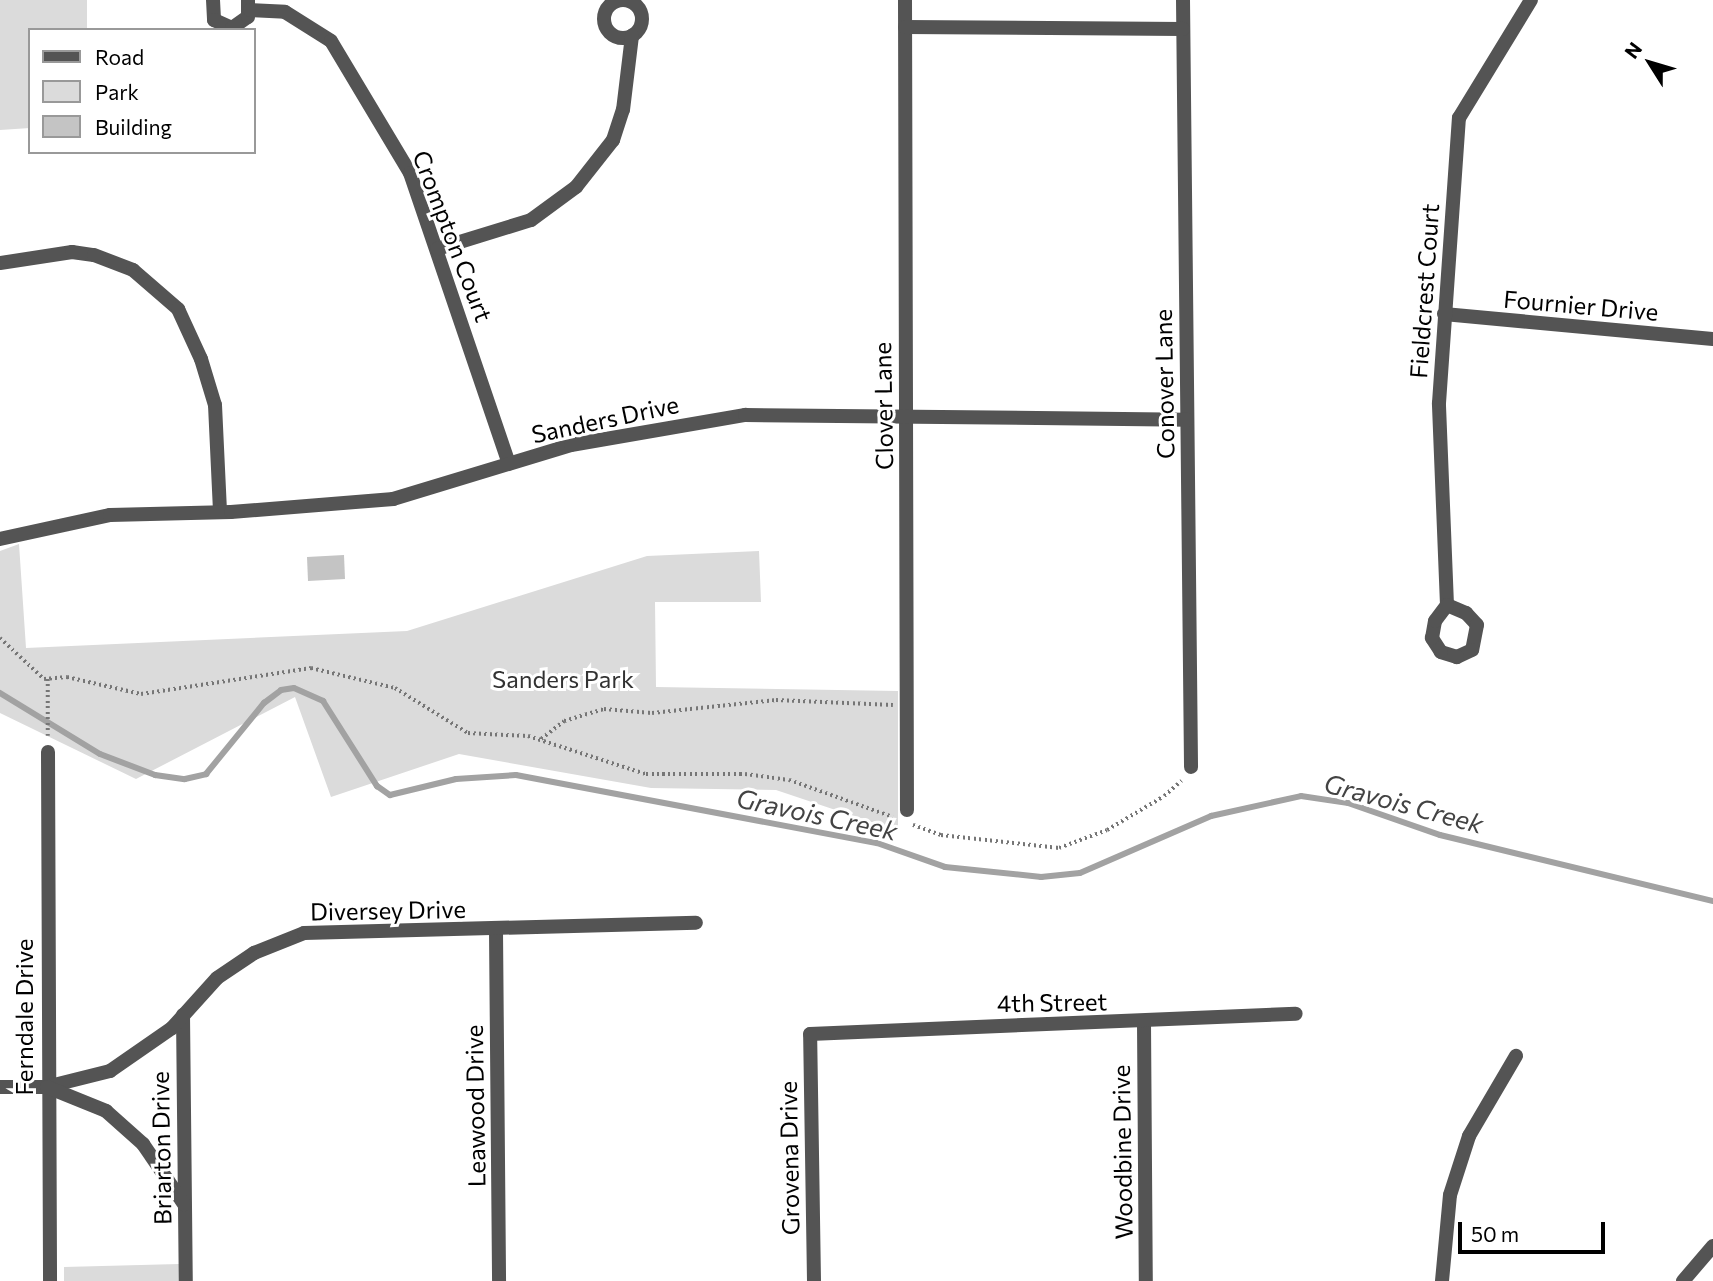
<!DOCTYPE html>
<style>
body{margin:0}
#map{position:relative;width:1713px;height:1281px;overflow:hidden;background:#fff;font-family:Commissioner,sans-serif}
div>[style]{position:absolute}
.green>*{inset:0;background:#dbdbdb}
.stream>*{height:6px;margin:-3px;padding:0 3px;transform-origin:3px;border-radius:3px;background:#a2a2a2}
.building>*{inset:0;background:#c4c4c4}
.path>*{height:3.5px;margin-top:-1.75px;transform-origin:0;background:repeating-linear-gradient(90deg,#767676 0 2px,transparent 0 5.5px)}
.minor>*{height:14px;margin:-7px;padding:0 7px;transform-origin:7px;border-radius:7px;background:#545454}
.minor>.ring{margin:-7px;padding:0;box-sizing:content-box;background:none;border:14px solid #545454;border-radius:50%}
span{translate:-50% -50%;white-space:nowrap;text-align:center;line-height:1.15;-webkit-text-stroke:6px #fff;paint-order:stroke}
.street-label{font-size:24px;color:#000}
.park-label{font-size:24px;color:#323232}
.water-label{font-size:26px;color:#434343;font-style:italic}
.legend{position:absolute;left:28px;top:28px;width:228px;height:126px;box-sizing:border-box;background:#fff;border:2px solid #999;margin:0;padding:9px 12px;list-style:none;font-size:21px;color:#000}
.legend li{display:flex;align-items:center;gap:14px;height:35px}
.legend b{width:35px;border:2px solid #999}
.north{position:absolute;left:1615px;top:28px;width:70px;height:70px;-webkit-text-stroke:5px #fff;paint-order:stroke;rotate:307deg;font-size:19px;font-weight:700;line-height:28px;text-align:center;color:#000}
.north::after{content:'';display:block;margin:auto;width:24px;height:32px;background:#000;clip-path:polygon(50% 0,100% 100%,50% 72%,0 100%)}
.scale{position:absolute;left:1458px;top:1222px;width:147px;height:32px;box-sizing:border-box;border:4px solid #000;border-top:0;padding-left:9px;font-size:21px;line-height:24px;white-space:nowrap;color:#000;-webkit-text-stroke:5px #fff;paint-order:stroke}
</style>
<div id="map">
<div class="green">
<i style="clip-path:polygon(0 0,87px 0,87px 30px,30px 30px,30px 128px,0 130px)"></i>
<i style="clip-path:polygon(19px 544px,26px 648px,407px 631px,647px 556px,759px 551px,761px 602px,655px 602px,656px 687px,898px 691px,898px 831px,776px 790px,651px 788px,459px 754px,331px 797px,295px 697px,136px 779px,0 713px,0 551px)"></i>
<i style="clip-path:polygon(179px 1264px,179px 1281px,64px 1281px,64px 1267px)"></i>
</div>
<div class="stream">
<i style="left:0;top:693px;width:117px;rotate:31.4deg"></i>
<i style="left:100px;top:754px;width:59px;rotate:20.9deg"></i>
<i style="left:155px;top:775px;width:30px;rotate:8deg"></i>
<i style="left:185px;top:779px;width:22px;rotate:-13deg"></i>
<i style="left:206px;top:774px;width:92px;rotate:-50.8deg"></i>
<i style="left:264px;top:703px;width:21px;rotate:-37deg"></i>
<i style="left:281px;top:690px;width:13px;rotate:-9deg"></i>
<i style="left:294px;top:688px;width:32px;rotate:24deg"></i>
<i style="left:323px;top:701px;width:101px;rotate:57.6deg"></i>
<i style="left:377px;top:786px;width:16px;rotate:35deg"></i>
<i style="left:390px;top:795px;width:68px;rotate:-13.6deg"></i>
<i style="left:456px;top:779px;width:60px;rotate:-3.8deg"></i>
<i style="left:516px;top:775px;width:367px;rotate:10.7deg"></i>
<i style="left:877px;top:843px;width:72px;rotate:19.4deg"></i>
<i style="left:945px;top:867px;width:97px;rotate:5.9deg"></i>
<i style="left:1041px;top:877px;width:39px;rotate:-6deg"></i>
<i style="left:1080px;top:873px;width:143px;rotate:-23.5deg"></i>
<i style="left:1211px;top:816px;width:92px;rotate:-12.5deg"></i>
<i style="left:1301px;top:796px;width:48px;rotate:8.5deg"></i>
<i style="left:1348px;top:803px;width:97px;rotate:19.2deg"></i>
<i style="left:1440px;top:835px;width:281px;rotate:13.6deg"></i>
</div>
<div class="building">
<i style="clip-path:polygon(344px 555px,345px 579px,308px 581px,307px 557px)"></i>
</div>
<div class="path">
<i style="left:0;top:638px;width:60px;rotate:43deg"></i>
<i style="left:44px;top:679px;width:23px;rotate:-5deg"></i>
<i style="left:67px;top:677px;width:76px;rotate:12.9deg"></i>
<i style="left:141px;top:694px;width:172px;rotate:-8.7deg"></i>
<i style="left:311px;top:668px;width:86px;rotate:13.4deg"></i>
<i style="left:395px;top:688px;width:86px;rotate:31.7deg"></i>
<i style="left:468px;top:733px;width:60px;rotate:2.9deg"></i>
<i style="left:528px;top:736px;width:124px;rotate:17.9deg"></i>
<i style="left:646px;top:774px;width:99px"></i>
<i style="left:745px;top:774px;width:44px;rotate:7.8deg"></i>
<i style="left:789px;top:780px;width:110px;rotate:19.6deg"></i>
<i style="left:48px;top:679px;width:57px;rotate:90deg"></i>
<i style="left:541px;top:739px;width:29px;rotate:-38deg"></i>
<i style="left:564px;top:721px;width:42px;rotate:-16.7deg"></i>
<i style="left:604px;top:709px;width:48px;rotate:4.8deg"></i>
<i style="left:652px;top:713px;width:125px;rotate:-6deg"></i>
<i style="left:776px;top:700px;width:117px;rotate:2.4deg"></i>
<i style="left:913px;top:825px;width:30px;rotate:20deg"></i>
<i style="left:941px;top:835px;width:119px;rotate:6.3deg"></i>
<i style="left:1059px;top:848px;width:51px;rotate:-20.6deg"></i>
<i style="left:1107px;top:830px;width:66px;rotate:-30.8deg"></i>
<i style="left:1164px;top:796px;width:23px;rotate:-41deg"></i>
</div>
<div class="minor">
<i class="ring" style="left:604px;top:0;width:24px;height:24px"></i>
<i style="left:213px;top:0;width:20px;rotate:87deg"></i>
<i style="left:214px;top:20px;width:20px;rotate:24deg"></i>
<i style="left:232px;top:28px;width:19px;rotate:-35deg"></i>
<i style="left:248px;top:17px;width:17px;rotate:-90deg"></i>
<i style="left:905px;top:0;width:810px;rotate:89.86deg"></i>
<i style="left:1183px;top:0;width:767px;rotate:89.4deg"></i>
<i style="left:250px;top:10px;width:35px;rotate:3deg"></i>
<i style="left:285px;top:12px;width:54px;rotate:32.2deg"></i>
<i style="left:331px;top:41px;width:154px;rotate:59.1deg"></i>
<i style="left:410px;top:173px;width:307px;rotate:71.2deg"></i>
<i style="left:905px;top:27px;width:278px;rotate:0.4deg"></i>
<i style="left:437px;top:249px;width:98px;rotate:-17.1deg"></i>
<i style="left:531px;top:220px;width:56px;rotate:-36.3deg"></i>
<i style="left:576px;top:187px;width:60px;rotate:-51.8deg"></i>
<i style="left:613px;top:140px;width:32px;rotate:-72deg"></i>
<i style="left:623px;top:110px;width:75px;rotate:-83.1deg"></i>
<i style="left:0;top:263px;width:73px;rotate:-8.7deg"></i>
<i style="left:72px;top:252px;width:22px;rotate:8deg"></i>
<i style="left:94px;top:255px;width:42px;rotate:21deg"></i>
<i style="left:133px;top:270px;width:60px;rotate:40.9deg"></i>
<i style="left:178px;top:309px;width:55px;rotate:65.3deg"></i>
<i style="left:201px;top:359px;width:48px;rotate:73.1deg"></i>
<i style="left:215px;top:405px;width:107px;rotate:87.3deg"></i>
<i style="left:1444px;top:314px;width:270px;rotate:5.3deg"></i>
<i style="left:0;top:539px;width:113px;rotate:-12.3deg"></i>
<i style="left:110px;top:515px;width:121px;rotate:-1.4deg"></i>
<i style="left:231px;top:512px;width:163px;rotate:-4.6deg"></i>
<i style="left:393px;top:499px;width:186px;rotate:-16.9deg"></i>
<i style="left:571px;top:445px;width:177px;rotate:-9.8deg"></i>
<i style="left:745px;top:415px;width:442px;rotate:0.6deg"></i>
<i style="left:1447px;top:605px;width:202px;rotate:-92.3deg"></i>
<i style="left:1439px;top:403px;width:286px;rotate:-86deg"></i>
<i style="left:1459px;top:118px;width:138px;rotate:-58.6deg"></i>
<i style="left:1447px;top:605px;width:21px;rotate:23deg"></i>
<i style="left:1466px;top:613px;width:16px;rotate:47deg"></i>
<i style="left:1477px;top:625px;width:25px;rotate:101deg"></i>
<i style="left:1472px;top:650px;width:17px;rotate:155deg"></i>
<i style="left:1457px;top:657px;width:17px;rotate:-163deg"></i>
<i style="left:1441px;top:652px;width:17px;rotate:-123deg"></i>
<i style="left:1432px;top:638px;width:17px;rotate:-80deg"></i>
<i style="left:1435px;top:621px;width:20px;rotate:-53deg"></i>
<i style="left:48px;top:752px;width:529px;rotate:89.78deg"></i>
<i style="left:496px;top:931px;width:350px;rotate:89.5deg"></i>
<i style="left:183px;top:1015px;width:266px;rotate:89.4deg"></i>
<i style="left:1144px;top:1023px;width:258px;rotate:89.6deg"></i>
<i style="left:0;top:1087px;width:46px"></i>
<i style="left:46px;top:1087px;width:66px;rotate:-14deg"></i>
<i style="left:110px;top:1071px;width:75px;rotate:-34.7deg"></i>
<i style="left:172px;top:1028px;width:67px;rotate:-48deg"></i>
<i style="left:217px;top:978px;width:45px;rotate:-34deg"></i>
<i style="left:254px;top:953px;width:54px;rotate:-21.8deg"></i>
<i style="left:304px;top:933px;width:392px;rotate:-1.5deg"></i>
<i style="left:47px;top:1087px;width:64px;rotate:22.1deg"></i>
<i style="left:106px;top:1111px;width:50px;rotate:41.7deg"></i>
<i style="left:143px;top:1144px;width:73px;rotate:55.7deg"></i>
<i style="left:814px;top:1281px;width:247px;rotate:-90.9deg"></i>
<i style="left:810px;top:1034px;width:486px;rotate:-2.4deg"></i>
<i style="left:1442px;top:1281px;width:86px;rotate:-84.7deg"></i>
<i style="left:1450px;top:1195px;width:62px;rotate:-72.1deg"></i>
<i style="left:1469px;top:1136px;width:93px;rotate:-59.6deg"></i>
<i style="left:1683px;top:1281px;width:46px;rotate:-49.4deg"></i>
</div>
<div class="street-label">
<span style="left:453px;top:236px;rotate:69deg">Crompton Court</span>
<span style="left:1424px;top:291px;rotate:-86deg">Fieldcrest Court</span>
<span style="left:1581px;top:305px;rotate:5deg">Fournier Drive</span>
<span style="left:1164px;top:384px;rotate:-91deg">Conover Lane</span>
<span style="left:883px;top:406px;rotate:-91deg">Clover Lane</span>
<span style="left:605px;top:419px;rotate:-12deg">Sanders Drive</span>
<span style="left:388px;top:910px;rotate:-1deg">Diversey Drive</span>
<span style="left:1052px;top:1002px;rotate:-1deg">4th Street</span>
<span style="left:24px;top:1017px;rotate:-90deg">Ferndale Drive</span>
<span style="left:475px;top:1106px;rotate:-91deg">Leawood Drive</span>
<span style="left:161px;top:1148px;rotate:-91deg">Briarton Drive</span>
<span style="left:1122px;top:1152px;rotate:-91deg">Woodbine Drive</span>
<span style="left:789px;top:1158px;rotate:-91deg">Grovena Drive</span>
</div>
<div class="park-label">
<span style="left:563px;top:679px">Sanders Park</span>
</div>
<div class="water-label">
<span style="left:1404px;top:803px;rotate:15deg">Gravois Creek</span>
<span style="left:817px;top:814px;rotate:12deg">Gravois Creek</span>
</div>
<ul class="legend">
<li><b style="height:9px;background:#545454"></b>Road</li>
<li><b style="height:19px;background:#dbdbdb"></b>Park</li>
<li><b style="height:19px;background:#c4c4c4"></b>Building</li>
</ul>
<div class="north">N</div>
<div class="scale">50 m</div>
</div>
